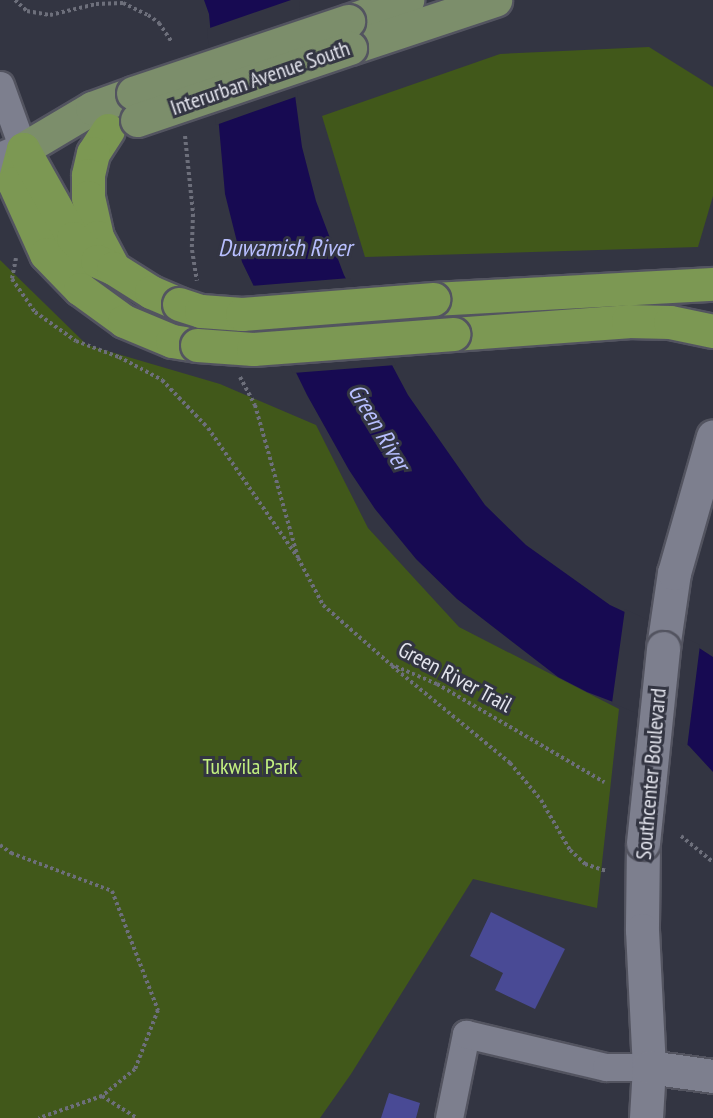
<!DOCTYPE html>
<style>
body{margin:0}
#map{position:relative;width:713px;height:1118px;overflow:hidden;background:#333542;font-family:"PT Sans Narrow",sans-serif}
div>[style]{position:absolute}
.green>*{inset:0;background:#41581a}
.water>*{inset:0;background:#170a52}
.pier>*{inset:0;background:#333542}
.building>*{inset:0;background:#494a95}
.path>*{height:4px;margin-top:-2px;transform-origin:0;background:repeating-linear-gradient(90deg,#6d6f7b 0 3px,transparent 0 6px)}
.roads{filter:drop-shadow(2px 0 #535460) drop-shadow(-2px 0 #535460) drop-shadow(0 2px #535460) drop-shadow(0 -2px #535460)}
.minor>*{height:27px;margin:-13.5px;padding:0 13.5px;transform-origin:13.5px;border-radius:13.5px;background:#7d7f8e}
.secondary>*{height:33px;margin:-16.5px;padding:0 16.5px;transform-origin:16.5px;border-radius:16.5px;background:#7d7f8e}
.primary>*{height:33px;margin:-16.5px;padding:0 16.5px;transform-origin:16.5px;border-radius:16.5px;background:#7c8e6b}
.motorway>*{height:33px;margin:-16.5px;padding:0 16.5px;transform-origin:16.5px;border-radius:16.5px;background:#7c9853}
.bridges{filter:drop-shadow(2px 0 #535460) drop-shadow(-2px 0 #535460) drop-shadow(0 2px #535460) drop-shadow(0 -2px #535460)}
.secondary-bridge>*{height:33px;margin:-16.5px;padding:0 16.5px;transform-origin:16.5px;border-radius:16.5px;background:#7d7f8e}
.primary-bridge>*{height:33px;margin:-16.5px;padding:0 16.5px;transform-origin:16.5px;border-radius:16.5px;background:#7c8e6b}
.motorway-bridge>*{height:33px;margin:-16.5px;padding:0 16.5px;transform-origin:16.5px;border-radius:16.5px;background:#7c9853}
span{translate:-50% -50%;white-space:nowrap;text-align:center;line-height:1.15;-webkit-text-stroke:6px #333542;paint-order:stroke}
.street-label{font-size:22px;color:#e3e4ed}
.park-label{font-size:22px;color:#c3f180}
.water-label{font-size:24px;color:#b8bfff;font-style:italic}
</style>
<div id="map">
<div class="green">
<i style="clip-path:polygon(649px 47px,713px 87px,713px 196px,698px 247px,365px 257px,322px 116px,500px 54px)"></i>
<i style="clip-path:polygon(0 260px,87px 345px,220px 384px,316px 425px,368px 528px,459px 627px,619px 709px,597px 908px,473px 879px,351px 1074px,320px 1118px,0 1118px)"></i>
</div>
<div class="water">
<i style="clip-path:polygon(204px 0,297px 0,293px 80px,302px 147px,316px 201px,344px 275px,408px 395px,485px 505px,526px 545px,610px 605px,693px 644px,713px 657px,713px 772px,689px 746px,642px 713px,587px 692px,558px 677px,457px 599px,416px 559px,375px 509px,349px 470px,307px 395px,242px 262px,225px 194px,209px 14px)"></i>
</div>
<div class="pier">
<i style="clip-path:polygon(291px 0,300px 0,296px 80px,298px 96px,216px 125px,207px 29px)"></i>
<i style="clip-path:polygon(350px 278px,396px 365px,293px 373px,250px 286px)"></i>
<i style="clip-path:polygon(625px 609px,700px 645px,687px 748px,641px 715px,612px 703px)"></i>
</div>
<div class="building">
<i style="clip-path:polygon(491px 912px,565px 949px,535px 1009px,495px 990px,503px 973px,470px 956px)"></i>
<i style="clip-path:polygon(389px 1093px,420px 1103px,416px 1118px,381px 1118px)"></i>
</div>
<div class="path">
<i style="left:15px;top:0;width:16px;rotate:43deg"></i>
<i style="left:27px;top:11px;width:23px;rotate:10deg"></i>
<i style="left:50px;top:15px;width:47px;rotate:-13.4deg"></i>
<i style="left:96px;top:4px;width:27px;rotate:-2deg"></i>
<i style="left:123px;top:3px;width:28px;rotate:26deg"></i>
<i style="left:148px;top:15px;width:14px;rotate:36deg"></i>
<i style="left:159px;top:23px;width:23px;rotate:56deg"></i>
<i style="left:185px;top:136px;width:78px;rotate:84.1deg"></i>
<i style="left:193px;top:214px;width:36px;rotate:92deg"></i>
<i style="left:192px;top:250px;width:31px;rotate:81deg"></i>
<i style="left:16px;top:258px;width:21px;rotate:101deg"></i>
<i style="left:12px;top:279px;width:40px;rotate:55.1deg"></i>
<i style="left:35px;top:312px;width:50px;rotate:35.3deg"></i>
<i style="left:76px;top:341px;width:46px;rotate:20.4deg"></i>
<i style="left:119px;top:357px;width:49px;rotate:28.1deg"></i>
<i style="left:162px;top:380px;width:66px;rotate:46.2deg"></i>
<i style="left:208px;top:428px;width:155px;rotate:55.3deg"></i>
<i style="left:240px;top:377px;width:32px;rotate:62deg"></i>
<i style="left:255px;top:405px;width:159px;rotate:74.3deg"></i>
<i style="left:298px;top:558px;width:53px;rotate:62deg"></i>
<i style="left:323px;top:605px;width:89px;rotate:41.4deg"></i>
<i style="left:390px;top:664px;width:51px;rotate:23.1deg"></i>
<i style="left:437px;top:684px;width:194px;rotate:30.4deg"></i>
<i style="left:392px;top:666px;width:153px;rotate:39.4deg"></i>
<i style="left:510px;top:763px;width:48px;rotate:50deg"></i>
<i style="left:541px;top:800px;width:58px;rotate:59.9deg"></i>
<i style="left:570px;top:850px;width:21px;rotate:43deg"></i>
<i style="left:585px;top:864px;width:22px;rotate:18deg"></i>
<i style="left:681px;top:836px;width:41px;rotate:39.1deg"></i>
<i style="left:0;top:845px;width:14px;rotate:36deg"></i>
<i style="left:11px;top:853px;width:108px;rotate:20.6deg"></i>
<i style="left:112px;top:891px;width:128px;rotate:68.9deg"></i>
<i style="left:158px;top:1010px;width:63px;rotate:111.3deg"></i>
<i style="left:135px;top:1069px;width:43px;rotate:140.7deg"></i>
<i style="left:102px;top:1096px;width:67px;rotate:160.8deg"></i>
<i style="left:102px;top:1096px;width:41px;rotate:32.2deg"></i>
</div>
<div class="roads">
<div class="minor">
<i style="left:0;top:85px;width:68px;rotate:70.2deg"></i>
<i style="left:449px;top:1118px;width:86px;rotate:-78.6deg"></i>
<i style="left:466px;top:1034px;width:144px;rotate:13.3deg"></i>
<i style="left:606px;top:1067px;width:43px"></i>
</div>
<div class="secondary">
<i style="left:0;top:159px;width:25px;rotate:-23deg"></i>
<i style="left:663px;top:648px;width:76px;rotate:-81.7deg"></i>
<i style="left:674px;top:573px;width:142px;rotate:-74.1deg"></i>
<i style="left:643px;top:843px;width:87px;rotate:90.7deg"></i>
<i style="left:642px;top:930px;width:137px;rotate:87.1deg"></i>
<i style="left:649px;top:1067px;width:51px;rotate:93.4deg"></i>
<i style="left:649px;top:1067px;width:65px;rotate:8deg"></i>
</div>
<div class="primary">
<i style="left:348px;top:21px;width:63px;rotate:-19.6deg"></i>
<i style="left:350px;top:48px;width:153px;rotate:-18.3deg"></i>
<i style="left:23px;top:149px;width:80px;rotate:-30.7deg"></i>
<i style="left:92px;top:108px;width:44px;rotate:-20.1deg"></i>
</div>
<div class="motorway">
<i style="left:108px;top:130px;width:27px;rotate:123deg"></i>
<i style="left:93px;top:153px;width:23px;rotate:103deg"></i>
<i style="left:88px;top:175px;width:22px;rotate:90deg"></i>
<i style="left:88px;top:197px;width:41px;rotate:77.3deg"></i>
<i style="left:97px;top:237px;width:30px;rotate:62deg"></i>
<i style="left:23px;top:149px;width:35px;rotate:105deg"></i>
<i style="left:14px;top:183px;width:78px;rotate:65.7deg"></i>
<i style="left:46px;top:254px;width:49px;rotate:45.8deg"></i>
<i style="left:80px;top:289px;width:54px;rotate:36deg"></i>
<i style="left:124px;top:321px;width:52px;rotate:22.6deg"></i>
<i style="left:172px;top:341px;width:25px;rotate:9deg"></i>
<i style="left:23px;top:149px;width:102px;rotate:60.7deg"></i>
<i style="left:73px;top:238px;width:33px;rotate:44deg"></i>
<i style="left:97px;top:261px;width:17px;rotate:24deg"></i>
<i style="left:113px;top:268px;width:45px;rotate:32.3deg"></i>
<i style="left:151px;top:292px;width:30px;rotate:23deg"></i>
<i style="left:433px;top:299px;width:280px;rotate:-3.1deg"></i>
<i style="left:453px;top:334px;width:175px;rotate:-4.2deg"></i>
<i style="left:628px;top:321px;width:42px;rotate:1.4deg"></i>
<i style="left:670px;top:322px;width:44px;rotate:11.8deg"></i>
</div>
</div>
<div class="bridges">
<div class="secondary-bridge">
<i style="left:643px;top:843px;width:196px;rotate:-84.1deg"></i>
</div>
<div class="primary-bridge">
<i style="left:133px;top:93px;width:227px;rotate:-18.5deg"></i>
<i style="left:137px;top:120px;width:225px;rotate:-18.7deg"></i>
</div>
<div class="motorway-bridge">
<i style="left:179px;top:304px;width:23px;rotate:18deg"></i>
<i style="left:201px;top:311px;width:41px;rotate:4.2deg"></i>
<i style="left:242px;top:314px;width:192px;rotate:-4.5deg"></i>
<i style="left:197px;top:345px;width:56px;rotate:4.1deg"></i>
<i style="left:253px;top:349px;width:201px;rotate:-4.3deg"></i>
</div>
</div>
<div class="street-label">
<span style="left:260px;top:78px;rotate:-19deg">Interurban Avenue South</span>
<span style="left:455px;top:677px;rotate:28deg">Green River Trail</span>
<span style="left:651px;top:774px;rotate:-85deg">Southcenter Boulevard</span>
</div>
<div class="park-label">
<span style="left:250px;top:767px">Tukwila Park</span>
</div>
<div class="water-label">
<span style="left:285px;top:248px">Duwamish River</span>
<span style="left:379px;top:427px;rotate:59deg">Green River</span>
</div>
</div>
